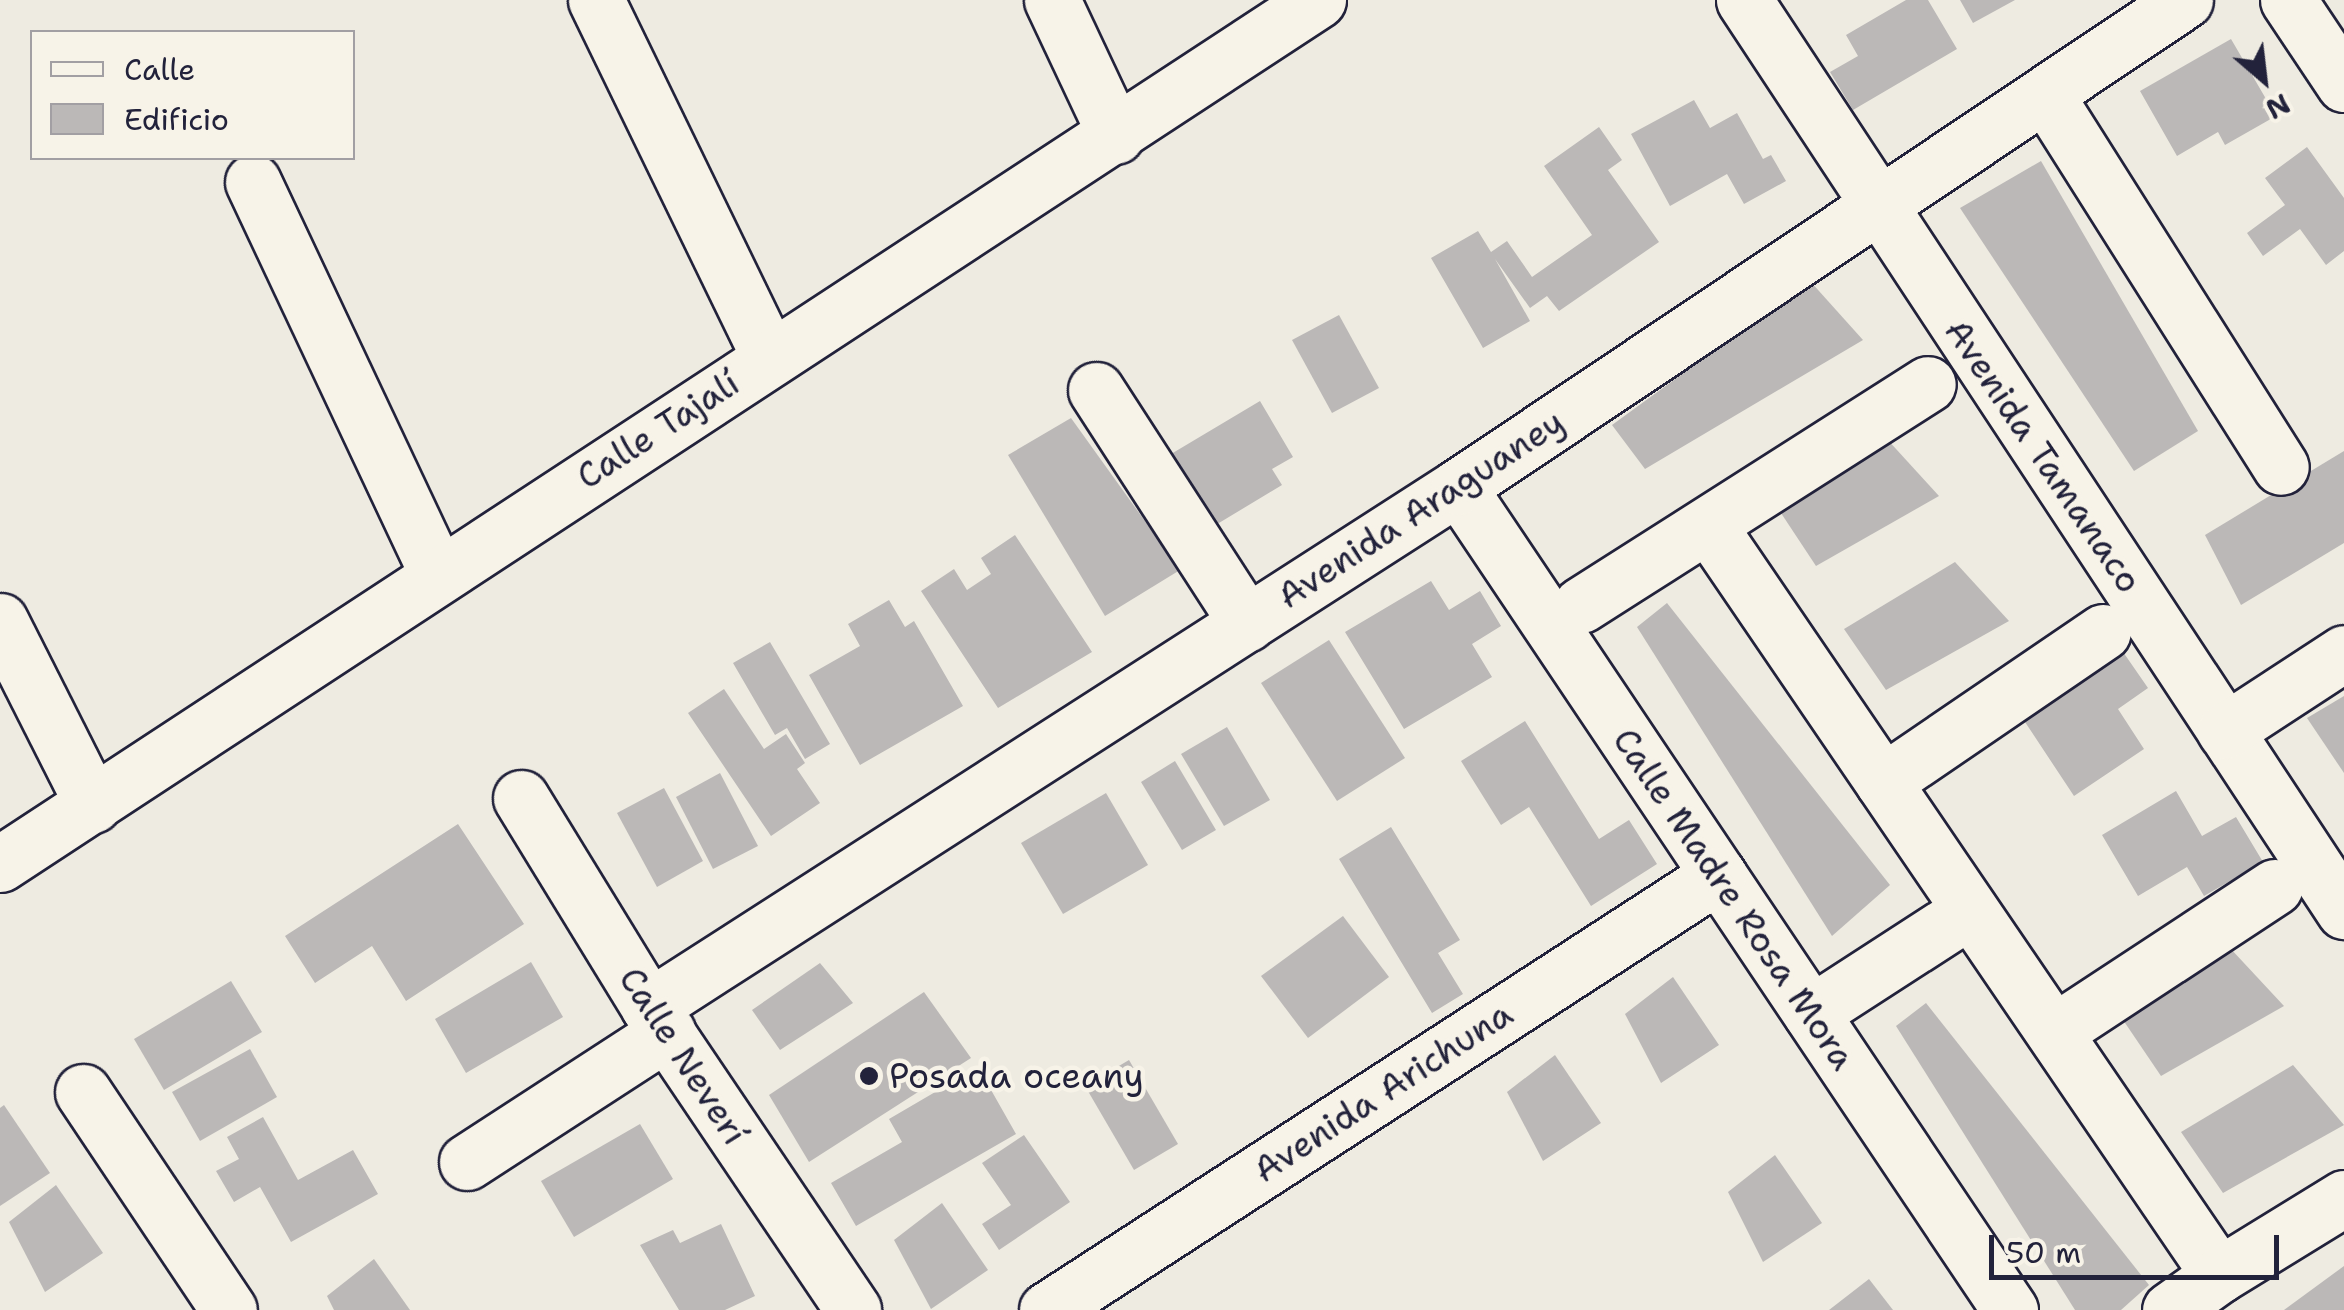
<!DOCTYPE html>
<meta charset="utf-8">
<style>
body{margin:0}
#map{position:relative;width:2344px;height:1310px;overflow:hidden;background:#eeebe1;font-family:"Shantell Sans",sans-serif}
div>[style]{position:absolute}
.building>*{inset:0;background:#bbb8b7}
.roads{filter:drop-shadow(2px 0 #22223b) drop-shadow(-2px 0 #22223b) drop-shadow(0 2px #22223b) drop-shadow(0 -2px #22223b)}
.minor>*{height:55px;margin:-27.5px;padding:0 27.5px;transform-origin:27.5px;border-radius:27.5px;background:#f7f3e8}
.dots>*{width:28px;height:28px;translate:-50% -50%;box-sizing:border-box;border:5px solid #f7f3e8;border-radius:50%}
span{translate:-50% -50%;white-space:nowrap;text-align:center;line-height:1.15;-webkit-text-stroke:9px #f7f3e8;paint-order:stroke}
.street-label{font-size:35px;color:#22223b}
.poi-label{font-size:35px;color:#22223b}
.left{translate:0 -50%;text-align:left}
.legend{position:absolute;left:30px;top:30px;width:325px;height:130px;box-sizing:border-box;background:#f7f3e8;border:2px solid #a29fa3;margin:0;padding:12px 18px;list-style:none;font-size:30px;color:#22223b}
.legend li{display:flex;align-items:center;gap:20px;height:50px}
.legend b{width:50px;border:2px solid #a29fa3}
.north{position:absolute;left:2214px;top:30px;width:100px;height:100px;-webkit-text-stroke:8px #f7f3e8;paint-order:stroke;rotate:152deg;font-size:28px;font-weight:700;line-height:40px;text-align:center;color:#22223b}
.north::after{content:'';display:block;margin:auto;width:35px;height:45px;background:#22223b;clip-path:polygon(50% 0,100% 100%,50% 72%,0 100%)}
.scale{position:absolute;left:1989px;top:1235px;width:290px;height:45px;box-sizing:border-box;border:5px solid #22223b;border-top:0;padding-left:12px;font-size:30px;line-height:35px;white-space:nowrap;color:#22223b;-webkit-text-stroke:8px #f7f3e8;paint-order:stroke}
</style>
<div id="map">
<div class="building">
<i style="clip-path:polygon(1906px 0,1928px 0,1957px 49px,1853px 110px,1830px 72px,1858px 56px,1846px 35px)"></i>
<i style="clip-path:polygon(1960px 0,2015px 0,1973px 23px)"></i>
<i style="clip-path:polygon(2231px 39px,2276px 116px,2225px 145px,2218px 132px,2177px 156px,2140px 91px)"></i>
<i style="clip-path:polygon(1694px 100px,1710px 128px,1737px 113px,1763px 159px,1771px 155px,1786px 181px,1744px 204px,1727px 174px,1670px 206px,1631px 134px)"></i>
<i style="clip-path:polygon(1599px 127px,1622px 160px,1608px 170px,1659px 242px,1559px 311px,1547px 296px,1530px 308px,1495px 259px,1530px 321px,1483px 348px,1431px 258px,1478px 231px,1491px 252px,1507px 241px,1532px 277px,1592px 235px,1544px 166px)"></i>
<i style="clip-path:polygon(2307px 147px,2344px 198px,2344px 251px,2326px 265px,2300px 229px,2263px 256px,2247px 233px,2285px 205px,2265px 178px)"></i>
<i style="clip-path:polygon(2041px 161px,2198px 431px,2134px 471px,1960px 208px)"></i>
<i style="clip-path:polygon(1810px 281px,1863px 340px,1645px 469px,1612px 425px)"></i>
<i style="clip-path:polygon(1339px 315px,1379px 388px,1332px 413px,1292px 340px)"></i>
<i style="clip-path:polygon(1260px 401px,1293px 457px,1272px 469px,1282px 485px,1204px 532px,1161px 460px)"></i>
<i style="clip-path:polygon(1071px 418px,1180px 570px,1105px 616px,1008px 455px)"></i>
<i style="clip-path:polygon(1886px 438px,1939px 496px,1816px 566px,1775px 504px)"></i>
<i style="clip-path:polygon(2344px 451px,2344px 543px,2241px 605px,2205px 535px)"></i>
<i style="clip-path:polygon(1015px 535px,1092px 652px,998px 708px,921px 591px,954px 569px,967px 590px,991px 574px,981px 558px)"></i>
<i style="clip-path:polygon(1955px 562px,2009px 621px,1886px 690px,1844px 629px)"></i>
<i style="clip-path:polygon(1431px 581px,1449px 610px,1480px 591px,1501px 626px,1472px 644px,1492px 677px,1404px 729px,1345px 632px)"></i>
<i style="clip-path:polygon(889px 600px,905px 627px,914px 621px,963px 706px,860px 765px,809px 675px,860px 646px,848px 624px)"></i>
<i style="clip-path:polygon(1667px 603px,1890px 885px,1832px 936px,1637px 627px)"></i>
<i style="clip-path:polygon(1329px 640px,1405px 758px,1337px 801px,1261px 683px)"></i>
<i style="clip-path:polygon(770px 642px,830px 744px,805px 759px,787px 728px,775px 735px,733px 663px)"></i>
<i style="clip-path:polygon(2121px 649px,2148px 688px,2118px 709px,2144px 749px,2074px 796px,2021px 716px)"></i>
<i style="clip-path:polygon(724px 689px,764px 749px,786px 734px,805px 763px,797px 769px,820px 803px,771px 836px,688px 713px)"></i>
<i style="clip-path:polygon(2344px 696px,2344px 773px,2307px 718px)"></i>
<i style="clip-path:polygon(1525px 721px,1599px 839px,1629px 820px,1657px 864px,1591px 906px,1529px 807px,1501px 825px,1461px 761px)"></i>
<i style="clip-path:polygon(1227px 727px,1270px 800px,1224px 826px,1181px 754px)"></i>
<i style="clip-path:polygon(1175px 761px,1216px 830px,1182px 850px,1141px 782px)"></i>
<i style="clip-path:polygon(720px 773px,758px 846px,713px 869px,676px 797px)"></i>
<i style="clip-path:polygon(664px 788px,703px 861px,657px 887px,617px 813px)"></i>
<i style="clip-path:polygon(2176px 791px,2202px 836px,2236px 817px,2263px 862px,2204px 896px,2187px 867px,2138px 896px,2102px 835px)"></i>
<i style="clip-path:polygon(1106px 793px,1148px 865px,1063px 914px,1021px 843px)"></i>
<i style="clip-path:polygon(458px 824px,524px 924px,406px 1001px,372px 946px,315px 983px,285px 936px)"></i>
<i style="clip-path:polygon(1391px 827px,1460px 940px,1438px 953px,1463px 994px,1432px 1013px,1339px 859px)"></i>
<i style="clip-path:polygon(1343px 916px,1389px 977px,1308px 1038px,1261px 976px)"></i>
<i style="clip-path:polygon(2230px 948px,2284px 1006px,2161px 1076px,2119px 1014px)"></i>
<i style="clip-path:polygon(531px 962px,563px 1017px,466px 1073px,435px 1019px)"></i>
<i style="clip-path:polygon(820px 963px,853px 1003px,780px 1050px,752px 1010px)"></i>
<i style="clip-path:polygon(1673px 977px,1719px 1045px,1661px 1083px,1625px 1014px)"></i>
<i style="clip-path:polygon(231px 981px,262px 1032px,164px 1090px,134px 1039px)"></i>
<i style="clip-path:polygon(924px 992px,971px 1058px,809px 1162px,769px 1095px)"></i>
<i style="clip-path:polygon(1926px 1003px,2149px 1285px,2121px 1310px,2075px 1310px,1896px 1026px)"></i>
<i style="clip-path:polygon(250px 1049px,277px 1097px,200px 1141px,172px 1092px)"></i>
<i style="clip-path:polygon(1555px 1055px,1601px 1123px,1543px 1161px,1507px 1092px)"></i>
<i style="clip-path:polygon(1129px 1060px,1178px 1144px,1134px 1170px,1085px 1086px)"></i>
<i style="clip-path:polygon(2293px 1065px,2344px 1125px,2223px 1193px,2181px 1132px)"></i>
<i style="clip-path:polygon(978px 1067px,1016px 1134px,856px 1226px,831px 1183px,902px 1142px,889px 1119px)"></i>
<i style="clip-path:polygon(4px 1105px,50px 1173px,0 1206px,0 1108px)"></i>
<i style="clip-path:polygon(263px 1117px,298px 1180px,353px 1150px,378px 1194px,291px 1242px,260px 1187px,234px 1202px,216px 1171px,239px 1159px,227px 1137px)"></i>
<i style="clip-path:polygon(640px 1124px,673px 1179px,574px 1237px,541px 1181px)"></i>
<i style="clip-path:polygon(1024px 1135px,1070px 1202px,999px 1250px,982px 1224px,1011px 1205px,982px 1163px)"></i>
<i style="clip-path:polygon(1775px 1155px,1822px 1223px,1763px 1262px,1728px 1192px)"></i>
<i style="clip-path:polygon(56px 1185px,103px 1253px,45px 1292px,9px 1222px)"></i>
<i style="clip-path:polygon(942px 1203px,988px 1270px,931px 1309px,894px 1240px)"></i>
<i style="clip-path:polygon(721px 1224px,755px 1296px,725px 1310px,679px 1310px,640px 1245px,673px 1230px,680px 1243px)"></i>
<i style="clip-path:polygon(374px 1259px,410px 1310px,334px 1310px,327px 1296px)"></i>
<i style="clip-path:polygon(2344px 1266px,2344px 1310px,2284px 1310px)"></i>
<i style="clip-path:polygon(1869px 1279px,1893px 1310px,1829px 1310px)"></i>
</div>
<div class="roads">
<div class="minor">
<i style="left:596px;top:0;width:398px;rotate:64.1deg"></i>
<i style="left:1052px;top:0;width:150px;rotate:64.8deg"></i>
<i style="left:1744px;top:0;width:1091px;rotate:56.63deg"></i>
<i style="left:2288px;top:0;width:101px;rotate:56.3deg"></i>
<i style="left:2045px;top:94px;width:441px;rotate:57.7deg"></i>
<i style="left:253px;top:182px;width:432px;rotate:64.8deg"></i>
<i style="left:1096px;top:390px;width:278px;rotate:57.1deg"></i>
<i style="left:1458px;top:487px;width:991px;rotate:56.15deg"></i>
<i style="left:1710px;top:528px;width:904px;rotate:55.73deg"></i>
<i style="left:2219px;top:1275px;width:147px;rotate:-31.6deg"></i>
<i style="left:1581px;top:605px;width:411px;rotate:-32.5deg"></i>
<i style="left:0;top:621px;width:206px;rotate:63.2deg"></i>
<i style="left:2225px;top:731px;width:142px;rotate:-33.2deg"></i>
<i style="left:1883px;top:782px;width:266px;rotate:-34.3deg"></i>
<i style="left:521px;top:798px;width:245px;rotate:58.5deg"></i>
<i style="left:649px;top:1007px;width:365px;rotate:56deg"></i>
<i style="left:0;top:864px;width:1576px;rotate:-33.25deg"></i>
<i style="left:649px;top:1007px;width:962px;rotate:-32.73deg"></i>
<i style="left:1458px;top:487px;width:875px;rotate:-33.82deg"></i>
<i style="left:1811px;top:1013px;width:189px;rotate:-32.9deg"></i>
<i style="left:2054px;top:1032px;width:264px;rotate:-33.3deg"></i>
<i style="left:83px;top:1092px;width:262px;rotate:56.2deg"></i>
<i style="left:467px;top:1162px;width:239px;rotate:-33deg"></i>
<i style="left:1047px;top:1310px;width:800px;rotate:-32.95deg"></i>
<i style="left:2170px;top:1310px;width:60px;rotate:-35.5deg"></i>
</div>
</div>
<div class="dots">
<i style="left:869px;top:1076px;background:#22223b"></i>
</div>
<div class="street-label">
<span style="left:658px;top:430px;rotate:-33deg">Calle Tajalí</span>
<span style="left:2043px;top:456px;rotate:56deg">Avenida Tamanaco</span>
<span style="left:1421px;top:509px;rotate:-33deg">Avenida Araguaney</span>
<span style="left:1734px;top:899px;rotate:56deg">Calle Madre Rosa Mora</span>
<span style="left:683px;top:1056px;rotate:57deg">Calle Neverí</span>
<span style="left:1383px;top:1092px;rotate:-33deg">Avenida Arichuna</span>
</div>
<div class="poi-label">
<span class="left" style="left:889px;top:1076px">Posada oceany</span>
</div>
<ul class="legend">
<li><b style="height:12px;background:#f7f3e8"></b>Calle</li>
<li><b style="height:28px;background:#bbb8b7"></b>Edificio</li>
</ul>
<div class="north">N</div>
<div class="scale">50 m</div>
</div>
